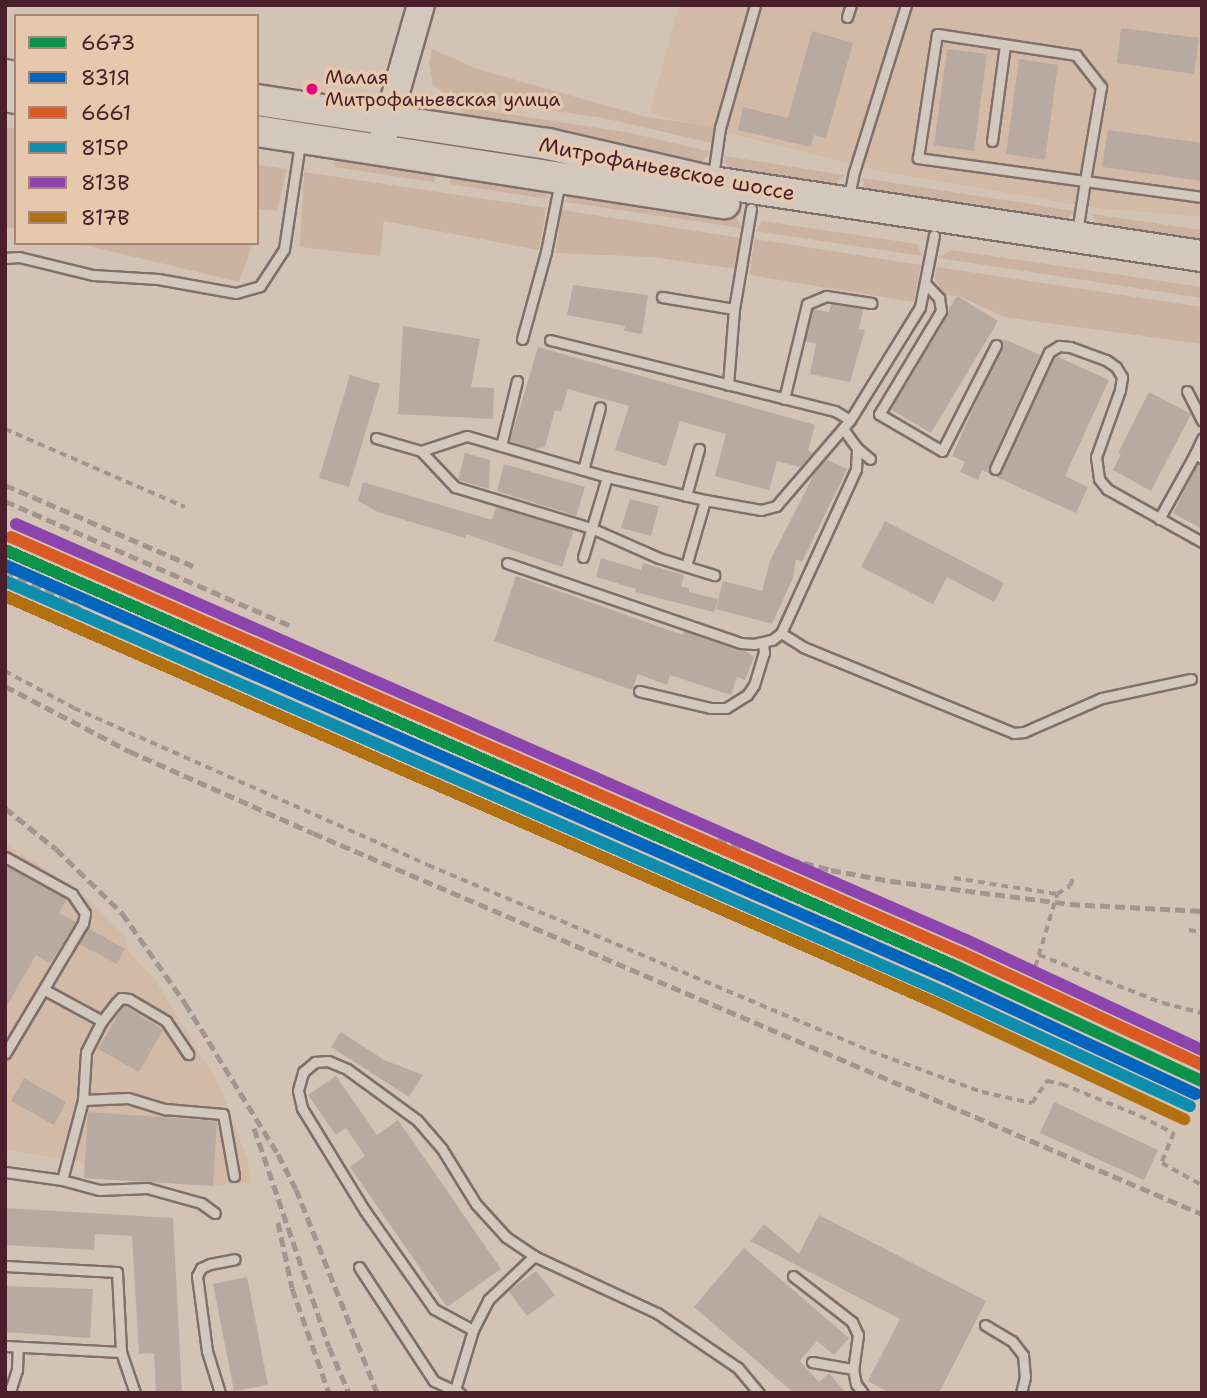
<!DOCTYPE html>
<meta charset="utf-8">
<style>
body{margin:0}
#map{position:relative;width:1207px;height:1398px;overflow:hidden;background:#d3c3b5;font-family:"Shantell Sans",sans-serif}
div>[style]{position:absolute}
.built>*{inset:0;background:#d2baa7}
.green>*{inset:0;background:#cbb2a1}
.building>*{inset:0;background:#b8aaa1}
.path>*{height:3.5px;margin-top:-1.75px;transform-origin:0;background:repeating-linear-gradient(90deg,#a2948f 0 7px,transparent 0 12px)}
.roads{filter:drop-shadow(2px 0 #80706c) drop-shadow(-2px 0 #80706c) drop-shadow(0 2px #80706c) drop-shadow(0 -2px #80706c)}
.lane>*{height:9px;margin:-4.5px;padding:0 4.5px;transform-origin:4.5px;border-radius:4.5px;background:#d3c8be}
.secondary>*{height:26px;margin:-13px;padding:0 13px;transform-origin:13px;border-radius:13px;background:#d3c8be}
.primary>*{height:30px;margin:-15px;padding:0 15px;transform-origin:15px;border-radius:15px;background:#d3c8be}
.rail>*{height:5px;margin-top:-2.5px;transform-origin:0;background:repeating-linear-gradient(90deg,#a2948f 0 10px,transparent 0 15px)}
.rail-1>*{height:12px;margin:-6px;padding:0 6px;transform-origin:6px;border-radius:6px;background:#0b924b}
.rail-2>*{height:12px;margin:-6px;padding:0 6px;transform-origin:6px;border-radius:6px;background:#0065bd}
.rail-3>*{height:12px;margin:-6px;padding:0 6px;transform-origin:6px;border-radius:6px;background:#d95a23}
.rail-4>*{height:12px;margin:-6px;padding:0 6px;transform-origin:6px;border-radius:6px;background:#0f8dad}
.rail-5>*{height:12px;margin:-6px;padding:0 6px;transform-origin:6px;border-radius:6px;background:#8e44ad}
.rail-6>*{height:12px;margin:-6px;padding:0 6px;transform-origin:6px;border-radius:6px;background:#b27011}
.dots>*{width:19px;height:19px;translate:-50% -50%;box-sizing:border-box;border:4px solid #e6c9ad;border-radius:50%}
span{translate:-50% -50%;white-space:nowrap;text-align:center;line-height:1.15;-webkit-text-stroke:7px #e6c9ad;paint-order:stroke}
.bus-label{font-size:19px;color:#4a1f2b}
.left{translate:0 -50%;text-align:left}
.street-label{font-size:21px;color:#4a1f2b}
.frame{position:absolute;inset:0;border:7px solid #4a1f2b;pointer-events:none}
.legend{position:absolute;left:14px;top:14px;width:245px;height:231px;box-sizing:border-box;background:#e6c9ad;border:2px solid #a88579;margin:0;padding:9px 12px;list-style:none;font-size:21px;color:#4a1f2b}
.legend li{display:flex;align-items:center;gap:14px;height:35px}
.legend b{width:35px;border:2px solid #a88579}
</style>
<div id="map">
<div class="built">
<i style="clip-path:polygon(679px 5px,1202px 5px,1202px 217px,1088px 207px,880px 171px,650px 113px)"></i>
<i style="clip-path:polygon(5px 843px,76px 889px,125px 937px,128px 951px,154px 978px,220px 1087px,247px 1158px,250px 1182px,213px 1186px,84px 1178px,84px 1163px,5px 1149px)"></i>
</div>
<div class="green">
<i style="clip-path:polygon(432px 49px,477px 69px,646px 117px,716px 127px,712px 143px,603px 118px,449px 95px,433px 86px,429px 63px)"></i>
<i style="clip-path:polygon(462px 107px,631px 133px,711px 152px,696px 167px,461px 119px)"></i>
<i style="clip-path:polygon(5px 127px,16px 129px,16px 229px,5px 227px)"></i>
<i style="clip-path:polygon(724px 156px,844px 175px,833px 188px,729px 173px)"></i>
<i style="clip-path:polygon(335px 157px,436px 172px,434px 182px,334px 167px)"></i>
<i style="clip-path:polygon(257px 165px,287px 169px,277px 211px,257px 209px)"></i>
<i style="clip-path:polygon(304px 172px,546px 208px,539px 250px,384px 221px,380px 256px,300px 247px)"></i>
<i style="clip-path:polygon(450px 174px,544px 189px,548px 199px,450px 184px)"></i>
<i style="clip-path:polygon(862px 178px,1075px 211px,1062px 222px,867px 193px)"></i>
<i style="clip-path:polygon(570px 193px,737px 217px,742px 228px,565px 202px)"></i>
<i style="clip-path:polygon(562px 210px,741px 238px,735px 269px,652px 257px,555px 253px)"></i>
<i style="clip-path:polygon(1092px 214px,1202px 230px,1202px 244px,1100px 228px)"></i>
<i style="clip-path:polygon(762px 221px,917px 244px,922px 256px,756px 231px)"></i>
<i style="clip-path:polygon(755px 239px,921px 265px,914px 302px,749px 275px)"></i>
<i style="clip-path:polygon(77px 243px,253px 243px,239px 282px)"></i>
<i style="clip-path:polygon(951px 250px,1202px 287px,1202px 298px,938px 258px)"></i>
<i style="clip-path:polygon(937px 267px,1202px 307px,1202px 344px,1004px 317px,959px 296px,943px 295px,935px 278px)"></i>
</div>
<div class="building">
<i style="clip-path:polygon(1121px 28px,1199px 38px,1194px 74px,1117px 63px)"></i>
<i style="clip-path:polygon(812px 31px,853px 43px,826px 138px,814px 135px,811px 147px,738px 130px,743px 107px,788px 118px)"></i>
<i style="clip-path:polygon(947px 49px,987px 54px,974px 151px,934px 145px)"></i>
<i style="clip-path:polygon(1019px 59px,1058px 65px,1045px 160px,1006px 154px)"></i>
<i style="clip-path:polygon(1108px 130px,1202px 143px,1202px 181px,1102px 167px)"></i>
<i style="clip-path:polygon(573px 285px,648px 295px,642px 334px,624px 331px,625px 326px,567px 315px)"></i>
<i style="clip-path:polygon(957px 296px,998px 321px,931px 433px,890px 409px)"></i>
<i style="clip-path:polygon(831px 304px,863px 309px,859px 329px,865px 330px,850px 382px,810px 374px,816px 344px,805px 341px,813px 309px,829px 312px)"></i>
<i style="clip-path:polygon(403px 326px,480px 339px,471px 387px,494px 388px,493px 419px,398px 414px)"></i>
<i style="clip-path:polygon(1004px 339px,1040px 355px,989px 466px,991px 474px,982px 470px,978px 480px,960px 472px,965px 462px,952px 456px)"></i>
<i style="clip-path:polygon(538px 347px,815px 425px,808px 450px,813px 453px,800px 467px,777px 461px,769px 490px,715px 476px,726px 434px,680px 421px,666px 466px,615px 450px,629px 406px,568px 389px,561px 412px,555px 410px,545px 447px,535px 449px,510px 441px)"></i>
<i style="clip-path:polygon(1056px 356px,1109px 380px,1065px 476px,1088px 487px,1076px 513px,994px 476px,1001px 472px)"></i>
<i style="clip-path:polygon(350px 375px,380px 384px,349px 487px,319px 478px)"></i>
<i style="clip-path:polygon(1149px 392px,1191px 414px,1151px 491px,1113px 470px,1121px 454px,1118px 453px)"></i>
<i style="clip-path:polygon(465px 453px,490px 460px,489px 489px,458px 480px)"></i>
<i style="clip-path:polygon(826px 459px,847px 469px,802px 562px,796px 559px,793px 578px,772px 624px,716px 609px,723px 581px,762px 591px,770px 561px,815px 472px)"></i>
<i style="clip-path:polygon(504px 464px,585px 487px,576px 516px,497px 491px)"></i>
<i style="clip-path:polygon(1198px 464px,1202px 465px,1202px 529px,1173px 513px)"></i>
<i style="clip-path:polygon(363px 482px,492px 520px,496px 507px,573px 530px,573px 533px,562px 567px,466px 534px,465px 538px,378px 512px,358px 501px)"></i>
<i style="clip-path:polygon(630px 499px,659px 506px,651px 536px,621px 528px)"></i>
<i style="clip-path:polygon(885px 521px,1004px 583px,994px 602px,947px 577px,933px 604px,861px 567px)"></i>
<i style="clip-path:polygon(601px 558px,641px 570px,643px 563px,684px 575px,681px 586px,689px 588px,689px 592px,718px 599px,714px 612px,635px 592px,636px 589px,596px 577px)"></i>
<i style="clip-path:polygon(516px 576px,683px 635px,684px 631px,747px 652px,754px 657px,745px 680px,737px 677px,731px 695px,670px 675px,667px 685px,638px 674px,632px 690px,494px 641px)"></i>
<i style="clip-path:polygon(5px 865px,67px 899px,59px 913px,76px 922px,50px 963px,36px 955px,5px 1009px)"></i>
<i style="clip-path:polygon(88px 928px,125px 949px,117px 964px,79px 944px)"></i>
<i style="clip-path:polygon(124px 1005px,163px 1030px,139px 1072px,98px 1049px)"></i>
<i style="clip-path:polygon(341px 1032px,384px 1060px,423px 1075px,409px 1097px,331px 1047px)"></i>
<i style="clip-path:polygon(336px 1076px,377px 1135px,398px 1120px,501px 1269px,447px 1307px,350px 1167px,365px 1156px,346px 1128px,336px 1135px,308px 1095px)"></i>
<i style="clip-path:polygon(24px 1078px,66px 1102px,54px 1125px,11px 1101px)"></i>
<i style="clip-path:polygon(1054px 1102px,1158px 1150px,1144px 1180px,1040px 1133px)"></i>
<i style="clip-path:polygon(88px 1112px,217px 1121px,213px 1186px,84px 1178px)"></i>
<i style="clip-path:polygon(5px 1208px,173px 1218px,182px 1393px,156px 1393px,154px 1353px,139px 1354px,132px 1236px,95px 1234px,94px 1250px,5px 1245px)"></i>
<i style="clip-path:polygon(819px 1215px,986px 1301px,939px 1393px,890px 1393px,868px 1381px,900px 1319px,750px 1241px,764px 1224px,799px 1254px)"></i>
<i style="clip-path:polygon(744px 1248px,849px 1338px,834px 1355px,817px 1341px,800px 1361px,819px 1382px,829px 1373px,846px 1393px,794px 1393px,694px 1307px)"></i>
<i style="clip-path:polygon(536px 1271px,555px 1295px,527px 1316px,509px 1291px)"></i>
<i style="clip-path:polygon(247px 1277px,268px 1385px,234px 1391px,213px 1284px)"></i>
<i style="clip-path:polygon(5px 1286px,93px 1289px,90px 1338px,5px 1332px)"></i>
</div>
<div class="path">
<i style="left:5px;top:429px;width:196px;rotate:23.4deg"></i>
<i style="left:5px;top:671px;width:78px;rotate:28.2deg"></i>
<i style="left:74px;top:708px;width:387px;rotate:23.9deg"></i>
<i style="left:428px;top:865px;width:480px;rotate:22.8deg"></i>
<i style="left:870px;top:1051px;width:119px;rotate:20.1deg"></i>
<i style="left:982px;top:1092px;width:51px;rotate:12.4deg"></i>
<i style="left:1032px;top:1103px;width:27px;rotate:-56deg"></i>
<i style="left:1047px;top:1081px;width:15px;rotate:11deg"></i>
<i style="left:1062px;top:1084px;width:84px;rotate:22.3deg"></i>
<i style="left:1140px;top:1116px;width:38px;rotate:27deg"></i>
<i style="left:1174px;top:1133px;width:32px;rotate:112deg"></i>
<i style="left:1162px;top:1163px;width:46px;rotate:28.8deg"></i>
<i style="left:954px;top:878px;width:104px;rotate:8.8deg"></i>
<i style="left:1057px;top:894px;width:15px;rotate:-32deg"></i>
<i style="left:1070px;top:886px;width:9px;rotate:-72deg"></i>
<i style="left:1189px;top:930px;width:13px;rotate:9deg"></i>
<i style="left:1039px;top:955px;width:133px;rotate:21.2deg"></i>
<i style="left:1163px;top:1003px;width:40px;rotate:14.4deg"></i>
<i style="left:1035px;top:967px;width:76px;rotate:-73.2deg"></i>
</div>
<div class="roads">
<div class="lane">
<i style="left:847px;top:17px;width:13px;rotate:-72deg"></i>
<i style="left:937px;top:34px;width:141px;rotate:8.6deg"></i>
<i style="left:1076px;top:55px;width:41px;rotate:52deg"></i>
<i style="left:1101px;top:87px;width:95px;rotate:99.7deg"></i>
<i style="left:1085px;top:181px;width:169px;rotate:-172.2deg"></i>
<i style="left:918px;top:158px;width:125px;rotate:-81.3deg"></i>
<i style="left:992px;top:141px;width:97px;rotate:-82.3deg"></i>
<i style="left:713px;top:176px;width:49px;rotate:-81.7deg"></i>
<i style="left:720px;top:128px;width:128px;rotate:-74.1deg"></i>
<i style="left:849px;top:197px;width:25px;rotate:-79deg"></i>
<i style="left:854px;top:172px;width:175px;rotate:-72.7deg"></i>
<i style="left:1077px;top:232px;width:52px;rotate:-81.1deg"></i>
<i style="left:1085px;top:181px;width:118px;rotate:7.8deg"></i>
<i style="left:5px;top:258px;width:14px;rotate:-4deg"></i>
<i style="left:19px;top:257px;width:76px;rotate:13.7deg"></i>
<i style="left:93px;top:275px;width:65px;rotate:3.5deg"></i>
<i style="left:158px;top:279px;width:79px;rotate:10.2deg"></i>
<i style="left:236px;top:293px;width:25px;rotate:-16deg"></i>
<i style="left:260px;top:286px;width:44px;rotate:-57deg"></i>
<i style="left:284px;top:249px;width:107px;rotate:-81.4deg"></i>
<i style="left:925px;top:283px;width:21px;rotate:47deg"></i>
<i style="left:939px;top:298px;width:13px;rotate:81deg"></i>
<i style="left:941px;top:311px;width:120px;rotate:121deg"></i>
<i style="left:879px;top:414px;width:73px;rotate:30.4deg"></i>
<i style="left:942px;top:451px;width:119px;rotate:-63deg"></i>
<i style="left:662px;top:297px;width:73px;rotate:9.5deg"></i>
<i style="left:522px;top:339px;width:90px;rotate:-74.6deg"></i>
<i style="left:546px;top:252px;width:72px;rotate:-78.8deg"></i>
<i style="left:550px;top:340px;width:294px;rotate:14deg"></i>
<i style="left:835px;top:411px;width:17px;rotate:31deg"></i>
<i style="left:728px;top:385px;width:76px;rotate:-85.5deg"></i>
<i style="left:734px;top:309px;width:102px;rotate:-80.4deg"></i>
<i style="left:1187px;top:391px;width:33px;rotate:63deg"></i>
<i style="left:784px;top:399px;width:98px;rotate:-76.4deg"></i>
<i style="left:807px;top:304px;width:21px;rotate:-23deg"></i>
<i style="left:826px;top:296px;width:46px;rotate:8.8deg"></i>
<i style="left:376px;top:438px;width:47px;rotate:16.1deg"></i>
<i style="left:421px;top:451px;width:48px;rotate:-18.1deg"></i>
<i style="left:467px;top:436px;width:146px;rotate:16.3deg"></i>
<i style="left:607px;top:477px;width:101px;rotate:13.2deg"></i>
<i style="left:705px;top:500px;width:57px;rotate:10.1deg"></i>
<i style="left:761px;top:510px;width:16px;rotate:-15deg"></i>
<i style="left:776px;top:506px;width:113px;rotate:-49.3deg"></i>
<i style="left:850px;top:420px;width:133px;rotate:-58.2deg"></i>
<i style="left:920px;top:307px;width:73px;rotate:-79deg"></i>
<i style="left:501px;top:446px;width:67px;rotate:-76.2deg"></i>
<i style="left:857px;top:448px;width:17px;rotate:40deg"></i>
<i style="left:421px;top:451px;width:50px;rotate:46.6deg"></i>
<i style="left:455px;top:487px;width:142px;rotate:16.8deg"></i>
<i style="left:591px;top:528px;width:74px;rotate:23.8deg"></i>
<i style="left:659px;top:558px;width:58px;rotate:17.2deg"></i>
<i style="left:1195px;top:454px;width:17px;rotate:-65deg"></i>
<i style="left:995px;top:469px;width:129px;rotate:-65.2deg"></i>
<i style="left:1049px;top:352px;width:12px;rotate:-31deg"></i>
<i style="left:1059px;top:346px;width:11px;rotate:5deg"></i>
<i style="left:1070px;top:347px;width:38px;rotate:20deg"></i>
<i style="left:1106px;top:360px;width:12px;rotate:35deg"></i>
<i style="left:1116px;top:367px;width:12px;rotate:59deg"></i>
<i style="left:1122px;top:377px;width:13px;rotate:99deg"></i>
<i style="left:1120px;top:390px;width:71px;rotate:109.7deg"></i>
<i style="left:1096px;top:457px;width:22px;rotate:82deg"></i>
<i style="left:1099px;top:479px;width:13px;rotate:51deg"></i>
<i style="left:1107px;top:489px;width:109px;rotate:29.2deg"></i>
<i style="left:583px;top:470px;width:65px;rotate:-74.9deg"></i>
<i style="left:686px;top:496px;width:49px;rotate:-74.5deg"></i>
<i style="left:1159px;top:519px;width:74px;rotate:-61deg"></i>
<i style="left:1195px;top:454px;width:8px;rotate:30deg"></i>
<i style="left:583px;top:557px;width:84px;rotate:-73.3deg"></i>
<i style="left:507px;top:563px;width:247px;rotate:18.9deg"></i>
<i style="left:741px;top:643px;width:13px;rotate:4deg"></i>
<i style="left:754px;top:644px;width:18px;rotate:-13deg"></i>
<i style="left:772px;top:640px;width:11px;rotate:-38deg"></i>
<i style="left:781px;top:633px;width:180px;rotate:-65.4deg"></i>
<i style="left:856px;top:469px;width:21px;rotate:-87deg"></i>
<i style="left:857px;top:448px;width:24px;rotate:-126deg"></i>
<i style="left:686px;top:566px;width:69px;rotate:-73.9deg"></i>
<i style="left:781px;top:633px;width:26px;rotate:32deg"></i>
<i style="left:803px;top:647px;width:228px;rotate:22.2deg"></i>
<i style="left:1014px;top:733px;width:10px;rotate:-6deg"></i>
<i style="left:1024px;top:732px;width:85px;rotate:-23.6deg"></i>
<i style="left:1102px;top:698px;width:91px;rotate:-12.1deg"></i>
<i style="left:639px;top:691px;width:74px;rotate:13.3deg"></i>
<i style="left:711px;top:708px;width:15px"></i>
<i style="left:726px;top:708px;width:25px;rotate:-32deg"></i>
<i style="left:747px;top:695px;width:12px;rotate:-55deg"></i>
<i style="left:754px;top:685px;width:34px;rotate:-73deg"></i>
<i style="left:764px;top:653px;width:11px;rotate:-95deg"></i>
<i style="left:5px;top:857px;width:77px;rotate:28.9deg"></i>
<i style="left:72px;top:894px;width:23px;rotate:56deg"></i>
<i style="left:85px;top:913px;width:10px;rotate:101deg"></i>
<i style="left:83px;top:923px;width:152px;rotate:120.8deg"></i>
<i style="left:45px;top:990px;width:65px;rotate:28.5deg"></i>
<i style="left:83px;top:1100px;width:45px;rotate:-2.5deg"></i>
<i style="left:128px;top:1098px;width:39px;rotate:17deg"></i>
<i style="left:165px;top:1109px;width:58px;rotate:4.9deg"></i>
<i style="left:223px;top:1114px;width:63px;rotate:79.9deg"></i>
<i style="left:5px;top:1172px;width:58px;rotate:8deg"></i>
<i style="left:62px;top:1180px;width:38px;rotate:15deg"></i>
<i style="left:99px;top:1190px;width:48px;rotate:-2.4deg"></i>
<i style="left:147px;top:1188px;width:56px;rotate:15.5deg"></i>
<i style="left:201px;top:1203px;width:17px;rotate:36deg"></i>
<i style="left:62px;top:1180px;width:83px;rotate:-75.3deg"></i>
<i style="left:83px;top:1100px;width:48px;rotate:-86.4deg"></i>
<i style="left:86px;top:1052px;width:35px;rotate:-63deg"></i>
<i style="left:102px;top:1021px;width:23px;rotate:-52deg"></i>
<i style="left:116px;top:1003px;width:7px;rotate:-45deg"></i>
<i style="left:121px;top:998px;width:8px;rotate:7deg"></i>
<i style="left:129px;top:999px;width:43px;rotate:30.7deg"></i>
<i style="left:166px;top:1021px;width:40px;rotate:56deg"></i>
<i style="left:5px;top:1266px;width:112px;rotate:3.1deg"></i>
<i style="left:117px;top:1272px;width:80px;rotate:87.1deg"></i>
<i style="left:121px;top:1352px;width:43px;rotate:71.1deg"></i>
<i style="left:359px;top:1267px;width:136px;rotate:56.7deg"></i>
<i style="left:434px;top:1381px;width:29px;rotate:25deg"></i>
<i style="left:793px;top:1276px;width:75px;rotate:37.9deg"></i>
<i style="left:852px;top:1322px;width:14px;rotate:65deg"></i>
<i style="left:858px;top:1335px;width:34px;rotate:98deg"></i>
<i style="left:853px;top:1369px;width:15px;rotate:79deg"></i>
<i style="left:856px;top:1384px;width:11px;rotate:52deg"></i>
<i style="left:985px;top:1325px;width:31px;rotate:31deg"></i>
<i style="left:1012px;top:1341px;width:18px;rotate:52deg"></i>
<i style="left:1023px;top:1355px;width:22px;rotate:85deg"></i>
<i style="left:1025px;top:1377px;width:16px;rotate:104deg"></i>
<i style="left:473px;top:1330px;width:44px;rotate:-151.7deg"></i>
<i style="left:434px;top:1309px;width:120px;rotate:-125.1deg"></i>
<i style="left:365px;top:1211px;width:121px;rotate:-121.5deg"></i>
<i style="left:302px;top:1108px;width:18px;rotate:-103deg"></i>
<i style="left:298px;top:1090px;width:19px;rotate:-74deg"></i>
<i style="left:303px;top:1072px;width:16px;rotate:-40deg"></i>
<i style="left:315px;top:1062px;width:13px;rotate:-4deg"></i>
<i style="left:328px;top:1061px;width:21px;rotate:23deg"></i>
<i style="left:347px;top:1069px;width:87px;rotate:36.1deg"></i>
<i style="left:417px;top:1120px;width:38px;rotate:49deg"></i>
<i style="left:442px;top:1149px;width:65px;rotate:58.3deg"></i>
<i style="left:476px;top:1204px;width:45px;rotate:47.7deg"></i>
<i style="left:506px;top:1237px;width:34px;rotate:34deg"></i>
<i style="left:534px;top:1256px;width:136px;rotate:24.9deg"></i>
<i style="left:657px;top:1313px;width:98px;rotate:34.2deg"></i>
<i style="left:738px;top:1368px;width:33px;rotate:50deg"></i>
<i style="left:5px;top:1346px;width:116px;rotate:3deg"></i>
<i style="left:812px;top:1362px;width:42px;rotate:9.7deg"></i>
<i style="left:5px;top:1391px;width:7px;rotate:-27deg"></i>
<i style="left:11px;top:1388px;width:19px;rotate:-72deg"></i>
<i style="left:17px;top:1370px;width:23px;rotate:-88deg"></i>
<i style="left:220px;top:1393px;width:44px;rotate:-107.2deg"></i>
<i style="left:207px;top:1351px;width:76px;rotate:-97.6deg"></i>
<i style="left:197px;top:1276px;width:9px;rotate:-63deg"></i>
<i style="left:201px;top:1268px;width:10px;rotate:-24deg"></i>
<i style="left:210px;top:1264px;width:25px;rotate:-11deg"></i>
<i style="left:454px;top:1393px;width:66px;rotate:-73.2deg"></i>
<i style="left:473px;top:1330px;width:34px;rotate:-63deg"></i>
<i style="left:488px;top:1300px;width:64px;rotate:-43.7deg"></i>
</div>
<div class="secondary">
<i style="left:383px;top:138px;width:138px;rotate:-74.1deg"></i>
</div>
<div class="primary">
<i style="left:5px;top:75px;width:11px;rotate:10deg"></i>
<i style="left:5px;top:96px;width:11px;rotate:10deg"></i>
<i style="left:257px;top:100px;width:294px;rotate:8.6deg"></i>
<i style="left:548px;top:144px;width:168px;rotate:13deg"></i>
<i style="left:712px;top:182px;width:496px;rotate:8.6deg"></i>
<i style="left:257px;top:131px;width:473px;rotate:8.8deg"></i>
</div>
</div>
<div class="rail">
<i style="left:5px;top:485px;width:205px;rotate:23.3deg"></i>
<i style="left:5px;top:501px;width:315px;rotate:23.6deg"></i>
<i style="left:5px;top:570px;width:137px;rotate:27.3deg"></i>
<i style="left:5px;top:686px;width:140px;rotate:27.7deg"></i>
<i style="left:129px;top:751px;width:201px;rotate:24deg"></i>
<i style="left:313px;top:833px;width:967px;rotate:23.2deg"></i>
<i style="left:5px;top:808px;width:65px;rotate:38.8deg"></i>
<i style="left:56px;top:849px;width:92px;rotate:44.1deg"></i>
<i style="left:122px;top:913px;width:110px;rotate:55deg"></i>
<i style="left:185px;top:1003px;width:177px;rotate:58.4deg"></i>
<i style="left:278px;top:1154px;width:39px;rotate:63deg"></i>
<i style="left:296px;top:1189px;width:219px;rotate:68.3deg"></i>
<i style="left:717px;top:840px;width:118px;rotate:14.7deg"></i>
<i style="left:831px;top:870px;width:61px;rotate:10.4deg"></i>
<i style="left:891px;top:881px;width:180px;rotate:7.3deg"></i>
<i style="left:1070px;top:904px;width:132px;rotate:3deg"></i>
<i style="left:254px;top:1128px;width:231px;rotate:71.1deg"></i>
<i style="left:329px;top:1347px;width:50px;rotate:66.5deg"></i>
<i style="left:278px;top:1222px;width:67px;rotate:78deg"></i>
<i style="left:292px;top:1288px;width:111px;rotate:70.6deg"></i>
</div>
<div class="rail-1">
<i style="left:5px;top:550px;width:1037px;rotate:23.65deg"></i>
<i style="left:955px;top:966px;width:272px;rotate:25deg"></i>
</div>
<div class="rail-2">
<i style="left:5px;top:565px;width:1031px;rotate:23.68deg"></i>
<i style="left:949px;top:979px;width:272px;rotate:25deg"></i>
</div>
<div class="rail-3">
<i style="left:11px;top:537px;width:1037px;rotate:23.65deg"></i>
<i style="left:961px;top:953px;width:266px;rotate:24.9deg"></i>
</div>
<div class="rail-4">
<i style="left:5px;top:581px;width:1024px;rotate:23.66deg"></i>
<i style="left:943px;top:992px;width:272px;rotate:24.8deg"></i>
</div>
<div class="rail-5">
<i style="left:16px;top:524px;width:1037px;rotate:23.65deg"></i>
<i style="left:966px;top:940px;width:260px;rotate:25deg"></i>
</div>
<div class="rail-6">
<i style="left:5px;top:596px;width:1018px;rotate:23.62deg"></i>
<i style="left:938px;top:1004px;width:272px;rotate:25.1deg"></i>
</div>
<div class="dots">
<i style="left:312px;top:89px;background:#e5007d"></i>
</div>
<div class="bus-label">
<span class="left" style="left:325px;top:89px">Малая<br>Митрофаньевская улица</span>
</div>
<div class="street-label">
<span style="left:667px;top:169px;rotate:11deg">Митрофаньевское шоссе</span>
</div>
<div class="frame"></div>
<ul class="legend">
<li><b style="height:9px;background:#0b924b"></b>6673</li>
<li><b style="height:9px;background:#0065bd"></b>831Я</li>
<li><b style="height:9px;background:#d95a23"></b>6661</li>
<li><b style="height:9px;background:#0f8dad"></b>815Р</li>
<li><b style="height:9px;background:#8e44ad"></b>813В</li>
<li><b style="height:9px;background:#b27011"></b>817В</li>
</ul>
</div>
